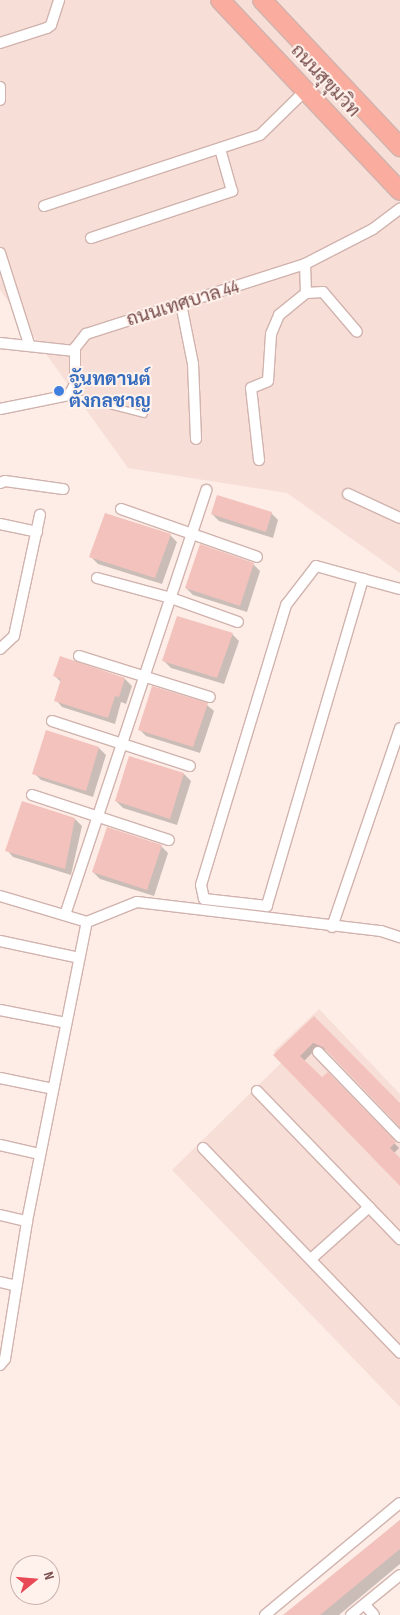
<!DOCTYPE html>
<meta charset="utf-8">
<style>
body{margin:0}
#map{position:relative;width:400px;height:1615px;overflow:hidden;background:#fdede6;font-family:"Sofia Sans Condensed",Sarabun,sans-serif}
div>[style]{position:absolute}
.residential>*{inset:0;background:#f7dfd7}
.shadow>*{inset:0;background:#0003}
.building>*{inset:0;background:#f3c2bd}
.roads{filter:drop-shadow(1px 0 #d1b3ae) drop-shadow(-1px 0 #d1b3ae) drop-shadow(0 1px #d1b3ae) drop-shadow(0 -1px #d1b3ae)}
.service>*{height:5px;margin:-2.5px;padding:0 2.5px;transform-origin:2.5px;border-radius:2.5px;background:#fff}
.minor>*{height:10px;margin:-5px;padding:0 5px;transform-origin:5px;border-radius:5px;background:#fff}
.trunk>*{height:18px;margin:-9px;padding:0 9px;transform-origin:9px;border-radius:9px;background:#faac9e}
.dots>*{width:14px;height:14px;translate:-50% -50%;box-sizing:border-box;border:2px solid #fff2ed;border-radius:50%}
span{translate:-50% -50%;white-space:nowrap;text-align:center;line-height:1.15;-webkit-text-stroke:4px #fff2ed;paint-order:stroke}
.street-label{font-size:19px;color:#774c4a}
.shop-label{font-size:19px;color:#366cbe;font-weight:700}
.left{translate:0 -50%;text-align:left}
.north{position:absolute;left:10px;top:1555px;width:50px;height:50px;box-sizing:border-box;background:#fff2ed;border:1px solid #c9b0ac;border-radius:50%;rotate:73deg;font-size:14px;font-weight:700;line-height:20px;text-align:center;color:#774c4a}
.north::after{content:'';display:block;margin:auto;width:18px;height:22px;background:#e94955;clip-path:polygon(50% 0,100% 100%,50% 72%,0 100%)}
</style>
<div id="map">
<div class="residential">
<i style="clip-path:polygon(0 0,400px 0,400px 573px,287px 493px,128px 468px,0 290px)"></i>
<i style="clip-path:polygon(319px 1009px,400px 1094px,400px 1407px,172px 1170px,283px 1061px,274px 1051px)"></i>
</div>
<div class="shadow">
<i style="clip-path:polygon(271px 513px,278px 520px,273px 538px,219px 521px,212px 514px)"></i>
<i style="clip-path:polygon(170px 535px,177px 542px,162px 584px,98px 564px,91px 557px)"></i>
<i style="clip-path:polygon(253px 564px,260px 571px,247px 612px,193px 595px,186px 588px)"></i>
<i style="clip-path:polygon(232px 634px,239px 641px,224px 684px,171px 668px,164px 661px)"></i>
<i style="clip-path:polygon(55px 676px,125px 679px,132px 686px,126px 704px,121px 702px,115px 724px,62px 707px,56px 700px,61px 682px)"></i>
<i style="clip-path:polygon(207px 705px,214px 711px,200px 753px,146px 736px,139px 729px)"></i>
<i style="clip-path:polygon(46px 732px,99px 748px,106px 755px,93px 797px,41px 780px,34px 773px)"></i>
<i style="clip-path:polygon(130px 757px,184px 774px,191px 781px,177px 825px,123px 808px,116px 801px)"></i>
<i style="clip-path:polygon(75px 819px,82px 826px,71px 875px,13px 857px,7px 850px)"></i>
<i style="clip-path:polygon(161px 846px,168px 853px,154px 896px,100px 879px,93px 872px)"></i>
<i style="clip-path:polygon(314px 1018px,400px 1104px,400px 1127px,329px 1051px,318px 1047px,304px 1061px,322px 1079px,328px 1074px,399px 1148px,393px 1154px,400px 1160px,400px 1184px,275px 1055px)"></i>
<i style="clip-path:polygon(400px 1520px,400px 1564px,339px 1615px,286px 1615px)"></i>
</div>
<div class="building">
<i style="clip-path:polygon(217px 495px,272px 512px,266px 532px,211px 514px)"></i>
<i style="clip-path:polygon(105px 513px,171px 534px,155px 578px,89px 557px)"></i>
<i style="clip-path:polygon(200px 544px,254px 563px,240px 606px,185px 588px)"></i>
<i style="clip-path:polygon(177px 616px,233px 633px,217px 678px,162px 661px)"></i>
<i style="clip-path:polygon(60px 656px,125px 678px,119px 697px,115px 696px,108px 718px,54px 701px,61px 679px,53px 676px)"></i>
<i style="clip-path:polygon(152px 686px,208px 703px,193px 747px,138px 730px)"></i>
<i style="clip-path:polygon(46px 730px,99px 747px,86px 791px,32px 774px)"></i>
<i style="clip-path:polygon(129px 756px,184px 773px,170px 819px,115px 801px)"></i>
<i style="clip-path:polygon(22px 801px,75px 818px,65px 869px,5px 851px)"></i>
<i style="clip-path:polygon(107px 827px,162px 845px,147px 890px,92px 872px)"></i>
<i style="clip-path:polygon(314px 1016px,400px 1103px,400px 1127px,323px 1047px,313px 1043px,300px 1056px,322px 1077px,328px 1072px,396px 1142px,390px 1148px,400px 1158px,400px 1186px,273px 1055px)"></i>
<i style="clip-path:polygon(400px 1520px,400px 1549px,320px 1615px,283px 1615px)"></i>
</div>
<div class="roads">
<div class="service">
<i style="left:70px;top:395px;width:76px;rotate:14.4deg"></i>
</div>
<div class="minor">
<i style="left:0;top:43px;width:49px;rotate:-17.7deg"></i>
<i style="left:47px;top:28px;width:5px;rotate:-37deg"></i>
<i style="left:51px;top:25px;width:26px;rotate:-72deg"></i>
<i style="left:0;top:87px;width:13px;rotate:90deg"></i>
<i style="left:44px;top:206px;width:227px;rotate:-18.2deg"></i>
<i style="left:260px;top:135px;width:63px;rotate:-44.4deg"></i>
<i style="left:91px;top:238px;width:149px;rotate:-18.4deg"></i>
<i style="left:232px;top:191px;width:44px;rotate:-105.9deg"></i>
<i style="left:0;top:253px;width:96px;rotate:72.3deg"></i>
<i style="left:305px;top:264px;width:29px;rotate:88deg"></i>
<i style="left:181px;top:304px;width:61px;rotate:78.7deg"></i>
<i style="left:193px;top:364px;width:75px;rotate:87.7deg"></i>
<i style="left:0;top:343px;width:75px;rotate:6.1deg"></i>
<i style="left:0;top:409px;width:70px;rotate:-11.5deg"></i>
<i style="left:69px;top:395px;width:13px;rotate:-61deg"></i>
<i style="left:75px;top:384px;width:36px;rotate:-90deg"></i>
<i style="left:75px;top:348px;width:18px;rotate:-52deg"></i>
<i style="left:86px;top:334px;width:230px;rotate:-17.7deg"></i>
<i style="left:305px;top:264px;width:76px;rotate:-27.2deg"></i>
<i style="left:373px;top:229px;width:34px;rotate:-37deg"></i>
<i style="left:259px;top:460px;width:72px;rotate:-96.3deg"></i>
<i style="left:251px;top:388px;width:18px;rotate:-22deg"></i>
<i style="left:268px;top:381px;width:47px;rotate:-86.3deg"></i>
<i style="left:271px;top:334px;width:21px;rotate:-67deg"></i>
<i style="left:279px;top:315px;width:35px;rotate:-39deg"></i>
<i style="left:306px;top:293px;width:17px;rotate:-3deg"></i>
<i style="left:323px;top:292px;width:52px;rotate:49.6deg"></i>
<i style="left:0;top:483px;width:5px;rotate:-22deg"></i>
<i style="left:5px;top:481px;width:59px;rotate:7.9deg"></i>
<i style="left:348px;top:494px;width:57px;rotate:24.8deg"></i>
<i style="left:121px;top:509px;width:144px;rotate:19.4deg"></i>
<i style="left:0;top:524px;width:38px;rotate:12deg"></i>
<i style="left:97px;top:578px;width:77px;rotate:15.1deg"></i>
<i style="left:171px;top:598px;width:71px;rotate:19.7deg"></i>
<i style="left:363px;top:579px;width:341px;rotate:106.4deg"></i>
<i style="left:267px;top:906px;width:63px;rotate:-173.7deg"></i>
<i style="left:204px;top:899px;width:14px;rotate:-102deg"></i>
<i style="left:201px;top:885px;width:293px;rotate:-73.1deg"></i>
<i style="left:286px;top:605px;width:49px;rotate:-52.4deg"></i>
<i style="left:316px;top:566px;width:49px;rotate:15.5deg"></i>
<i style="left:363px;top:579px;width:38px;rotate:15deg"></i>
<i style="left:0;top:649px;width:19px;rotate:-43deg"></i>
<i style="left:14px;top:636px;width:124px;rotate:-77.9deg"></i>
<i style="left:79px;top:656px;width:137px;rotate:17.4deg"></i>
<i style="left:52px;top:721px;width:145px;rotate:18.1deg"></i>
<i style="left:32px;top:795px;width:144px;rotate:18.2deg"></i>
<i style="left:0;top:896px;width:91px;rotate:16.6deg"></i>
<i style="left:87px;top:922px;width:54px;rotate:-21.8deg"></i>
<i style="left:137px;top:902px;width:246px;rotate:6.8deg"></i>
<i style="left:381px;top:931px;width:20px;rotate:18deg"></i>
<i style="left:65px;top:915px;width:448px;rotate:-71.6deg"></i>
<i style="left:332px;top:927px;width:210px;rotate:-71.1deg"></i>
<i style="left:0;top:941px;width:81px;rotate:12.1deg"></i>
<i style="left:0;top:1010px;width:67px;rotate:11.1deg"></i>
<i style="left:318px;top:1052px;width:118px;rotate:46deg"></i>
<i style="left:0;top:1078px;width:54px;rotate:11.7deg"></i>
<i style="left:257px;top:1091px;width:206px;rotate:46deg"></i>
<i style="left:0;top:1145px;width:41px;rotate:12.7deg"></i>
<i style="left:203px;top:1148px;width:284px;rotate:46.1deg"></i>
<i style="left:0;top:1215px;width:28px;rotate:13deg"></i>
<i style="left:311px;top:1259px;width:78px;rotate:-41.9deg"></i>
<i style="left:0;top:1282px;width:17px;rotate:13deg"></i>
<i style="left:0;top:1365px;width:8px;rotate:-50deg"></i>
<i style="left:5px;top:1359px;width:140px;rotate:-80.9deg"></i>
<i style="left:27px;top:1221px;width:305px;rotate:-78.7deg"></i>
<i style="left:365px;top:1605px;width:13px;rotate:48deg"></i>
<i style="left:265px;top:1615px;width:175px;rotate:-39.7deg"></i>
<i style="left:351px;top:1615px;width:63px;rotate:-39.2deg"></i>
</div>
<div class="trunk">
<i style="left:220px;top:0;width:262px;rotate:46.7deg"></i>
<i style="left:262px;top:0;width:202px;rotate:46.8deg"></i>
</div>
</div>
<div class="dots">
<i style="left:59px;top:391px;background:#3f7fe0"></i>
</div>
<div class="street-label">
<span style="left:325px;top:81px;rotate:47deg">ถนนสุขุมวิท</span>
<span style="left:183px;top:304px;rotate:-17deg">ถนนเทศบาล 44</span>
</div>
<div class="shop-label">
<span class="left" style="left:69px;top:391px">จันทดานต์<br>ตั้งกลชาญ</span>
</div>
<div class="north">N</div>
</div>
